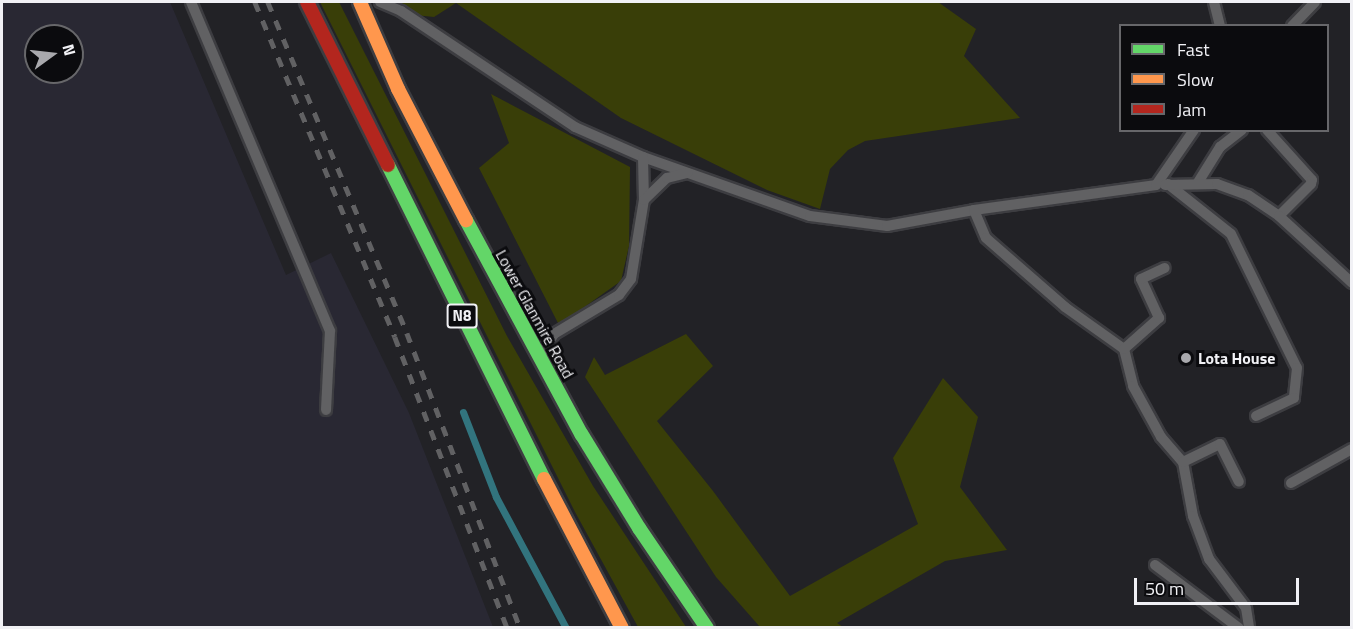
<!DOCTYPE html>
<style>
body{margin:0}
#map{position:relative;width:1353px;height:629px;overflow:hidden;background:#222226;font-family:"Titillium Web",sans-serif}
div>[style]{position:absolute}
.built>*{inset:0;background:#292833}
.green>*{inset:0;background:#393e08}
.stream>*{height:7px;margin:-3.5px;padding:0 3.5px;transform-origin:3.5px;border-radius:3.5px;background:#32747e}
.roads{filter:drop-shadow(2px 0 #3d3d41) drop-shadow(-2px 0 #3d3d41) drop-shadow(0 2px #3d3d41) drop-shadow(0 -2px #3d3d41)}
.lane>*{height:10px;margin:-5px;padding:0 5px;transform-origin:5px;border-radius:5px;background:#616163}
.fast>*{height:14px;margin:-7px;padding:0 7px;transform-origin:7px;border-radius:7px;background:#63d668}
.slow>*{height:14px;margin:-7px;padding:0 7px;transform-origin:7px;border-radius:7px;background:#ff974d}
.jam>*{height:14px;margin:-7px;padding:0 7px;transform-origin:7px;border-radius:7px;background:#b3261e}
.rail>*{height:4.5px;margin-top:-2.25px;transform-origin:0;background:repeating-linear-gradient(90deg,#616163 0 10px,transparent 0 20px)}
.dots>*{width:16px;height:16px;translate:-50% -50%;box-sizing:border-box;border:3px solid #0b0b0e;border-radius:50%}
span{translate:-50% -50%;white-space:nowrap;text-align:center;line-height:1.15;-webkit-text-stroke:6px #0b0b0e;paint-order:stroke}
.shield-label span{padding:2px 4px;background:#0b0b0e;border:2px solid;border-radius:4px;-webkit-text-stroke-width:0}
.shield-label{font-size:15px;color:#f1f1f5;font-weight:700}
.street-label{font-size:16px;color:#f1f1f5}
.poi-label{font-size:16px;color:#f1f1f5;font-weight:700}
.left{translate:0 -50%;text-align:left}
.frame{position:absolute;inset:0;border:3px solid #f1f1f5;pointer-events:none}
.legend{position:absolute;left:1119px;top:24px;width:210px;height:108px;box-sizing:border-box;background:#0b0b0e;border:2px solid #67676a;margin:0;padding:8px 10px;list-style:none;font-size:18px;color:#f1f1f5}
.legend li{display:flex;align-items:center;gap:12px;height:30px}
.legend b{width:30px;border:2px solid #67676a}
.north{position:absolute;left:24px;top:24px;width:60px;height:60px;box-sizing:border-box;background:#0b0b0e;border:2px solid #67676a;border-radius:50%;rotate:75deg;font-size:16px;font-weight:700;line-height:24px;text-align:center;color:#f1f1f5}
.north::after{content:'';display:block;margin:auto;width:21px;height:27px;background:#a9a9ad;clip-path:polygon(50% 0,100% 100%,50% 72%,0 100%)}
.scale{position:absolute;left:1134px;top:578px;width:165px;height:27px;box-sizing:border-box;border:3px solid #f1f1f5;border-top:0;padding-left:8px;font-size:18px;line-height:21px;white-space:nowrap;color:#f1f1f5;-webkit-text-stroke:4px #0b0b0e;paint-order:stroke}
</style>
<div id="map">
<div class="built">
<i style="clip-path:polygon(evenodd,2px 2px,170px 2px,286px 275px,331px 253px,409px 413px,493px 627px,2px 627px,2px 2px,36px 36px,72px 36px,72px 72px,36px 72px,36px 36px)"></i>
</div>
<div class="green">
<i style="clip-path:polygon(320px 2px,339px 2px,507px 336px,593px 486px,686px 627px,638px 627px,575px 512px)"></i>
<i style="clip-path:polygon(400px 2px,938px 2px,976px 29px,964px 56px,1020px 118px,865px 141px,848px 150px,830px 169px,820px 209px,767px 190px,621px 118px,456px 3px,434px 17px,405px 14px)"></i>
<i style="clip-path:polygon(491px 94px,630px 167px,629px 246px,621px 281px,559px 325px,479px 168px,509px 143px)"></i>
<i style="clip-path:polygon(686px 334px,713px 366px,657px 421px,713px 491px,790px 596px,918px 524px,893px 458px,943px 378px,978px 417px,960px 487px,1007px 550px,945px 561px,837px 623px,843px 627px,760px 627px,716px 577px,585px 377px,594px 357px,605px 375px)"></i>
</div>
<div class="stream">
<i style="left:463px;top:412px;width:91px;rotate:68.8deg"></i>
<i style="left:496px;top:497px;width:149px;rotate:61.9deg"></i>
</div>
<div class="roads">
<div class="lane">
<i style="left:191px;top:2px;width:357px;rotate:67.1deg"></i>
<i style="left:330px;top:331px;width:79px;rotate:92.9deg"></i>
<i style="left:380px;top:2px;width:23px;rotate:23deg"></i>
<i style="left:401px;top:11px;width:209px;rotate:33.7deg"></i>
<i style="left:575px;top:127px;width:74px;rotate:23.8deg"></i>
<i style="left:643px;top:157px;width:177px;rotate:19.5deg"></i>
<i style="left:810px;top:216px;width:78px;rotate:7.4deg"></i>
<i style="left:887px;top:226px;width:88px;rotate:-10.4deg"></i>
<i style="left:974px;top:210px;width:184px;rotate:-7.8deg"></i>
<i style="left:1156px;top:185px;width:67px;rotate:-55.4deg"></i>
<i style="left:1214px;top:2px;width:25px;rotate:76deg"></i>
<i style="left:1292px;top:26px;width:33px;rotate:-46deg"></i>
<i style="left:1267px;top:130px;width:67px;rotate:48deg"></i>
<i style="left:1312px;top:180px;width:4px;rotate:104deg"></i>
<i style="left:1311px;top:184px;width:45px;rotate:135deg"></i>
<i style="left:643px;top:157px;width:43px;rotate:88.7deg"></i>
<i style="left:1168px;top:184px;width:80px;rotate:38.4deg"></i>
<i style="left:1231px;top:234px;width:149px;rotate:63.8deg"></i>
<i style="left:1297px;top:368px;width:30px;rotate:96deg"></i>
<i style="left:1294px;top:398px;width:42px;rotate:154.7deg"></i>
<i style="left:1197px;top:184px;width:44px;rotate:-58.1deg"></i>
<i style="left:1220px;top:147px;width:28px;rotate:-38deg"></i>
<i style="left:1165px;top:185px;width:52px;rotate:-1.1deg"></i>
<i style="left:1217px;top:184px;width:33px;rotate:20deg"></i>
<i style="left:1248px;top:195px;width:37px;rotate:34deg"></i>
<i style="left:1279px;top:216px;width:99px;rotate:42.5deg"></i>
<i style="left:974px;top:210px;width:30px;rotate:67deg"></i>
<i style="left:986px;top:238px;width:105px;rotate:41.1deg"></i>
<i style="left:1065px;top:307px;width:72px;rotate:35.4deg"></i>
<i style="left:1124px;top:349px;width:38px;rotate:76deg"></i>
<i style="left:1133px;top:386px;width:58px;rotate:61.2deg"></i>
<i style="left:1161px;top:437px;width:33px;rotate:49deg"></i>
<i style="left:1183px;top:462px;width:55px;rotate:79.5deg"></i>
<i style="left:1193px;top:516px;width:46px;rotate:69.6deg"></i>
<i style="left:1209px;top:559px;width:61px;rotate:52.9deg"></i>
<i style="left:1246px;top:608px;width:20px;rotate:81deg"></i>
<i style="left:1124px;top:349px;width:47px;rotate:-41.5deg"></i>
<i style="left:1159px;top:318px;width:43px;rotate:-114.8deg"></i>
<i style="left:1141px;top:279px;width:26px;rotate:-25deg"></i>
<i style="left:543px;top:351px;width:20px;rotate:-57deg"></i>
<i style="left:554px;top:334px;width:76px;rotate:-31deg"></i>
<i style="left:619px;top:295px;width:20px;rotate:-53deg"></i>
<i style="left:631px;top:279px;width:80px;rotate:-80.7deg"></i>
<i style="left:644px;top:200px;width:32px;rotate:-44deg"></i>
<i style="left:667px;top:178px;width:21px;rotate:-14deg"></i>
<i style="left:1183px;top:462px;width:41px;rotate:-25.9deg"></i>
<i style="left:1220px;top:444px;width:42px;rotate:63.4deg"></i>
<i style="left:1291px;top:483px;width:70px;rotate:-29.1deg"></i>
<i style="left:1155px;top:565px;width:105px;rotate:36.9deg"></i>
</div>
<div class="fast">
<i style="left:388px;top:165px;width:351px;rotate:63.6deg"></i>
<i style="left:466px;top:220px;width:244px;rotate:61.7deg"></i>
<i style="left:582px;top:435px;width:109px;rotate:58.5deg"></i>
<i style="left:639px;top:528px;width:121px;rotate:55.8deg"></i>
</div>
<div class="slow">
<i style="left:360px;top:2px;width:95px;rotate:66.4deg"></i>
<i style="left:398px;top:89px;width:148px;rotate:62.6deg"></i>
<i style="left:544px;top:479px;width:168px;rotate:62.4deg"></i>
</div>
<div class="jam">
<i style="left:307px;top:2px;width:182px;rotate:63.6deg"></i>
</div>
</div>
<div class="rail">
<i style="left:255px;top:2px;width:363px;rotate:67.3deg"></i>
<i style="left:395px;top:337px;width:312px;rotate:68.9deg"></i>
<i style="left:268px;top:2px;width:359px;rotate:67.2deg"></i>
<i style="left:407px;top:333px;width:316px;rotate:69deg"></i>
</div>
<div class="dots">
<i style="left:1186px;top:358px;background:#a9a9ad"></i>
</div>
<div class="shield-label">
<span style="left:462px;top:316px">N8</span>
</div>
<div class="street-label">
<span style="left:535px;top:314px;rotate:61deg">Lower Glanmire Road</span>
</div>
<div class="poi-label">
<span class="left" style="left:1198px;top:358px">Lota House</span>
</div>
<div class="frame"></div>
<ul class="legend">
<li><b style="height:8px;background:#63d668"></b>Fast</li>
<li><b style="height:8px;background:#ff974d"></b>Slow</li>
<li><b style="height:8px;background:#b3261e"></b>Jam</li>
</ul>
<div class="north">N</div>
<div class="scale">50 m</div>
</div>
